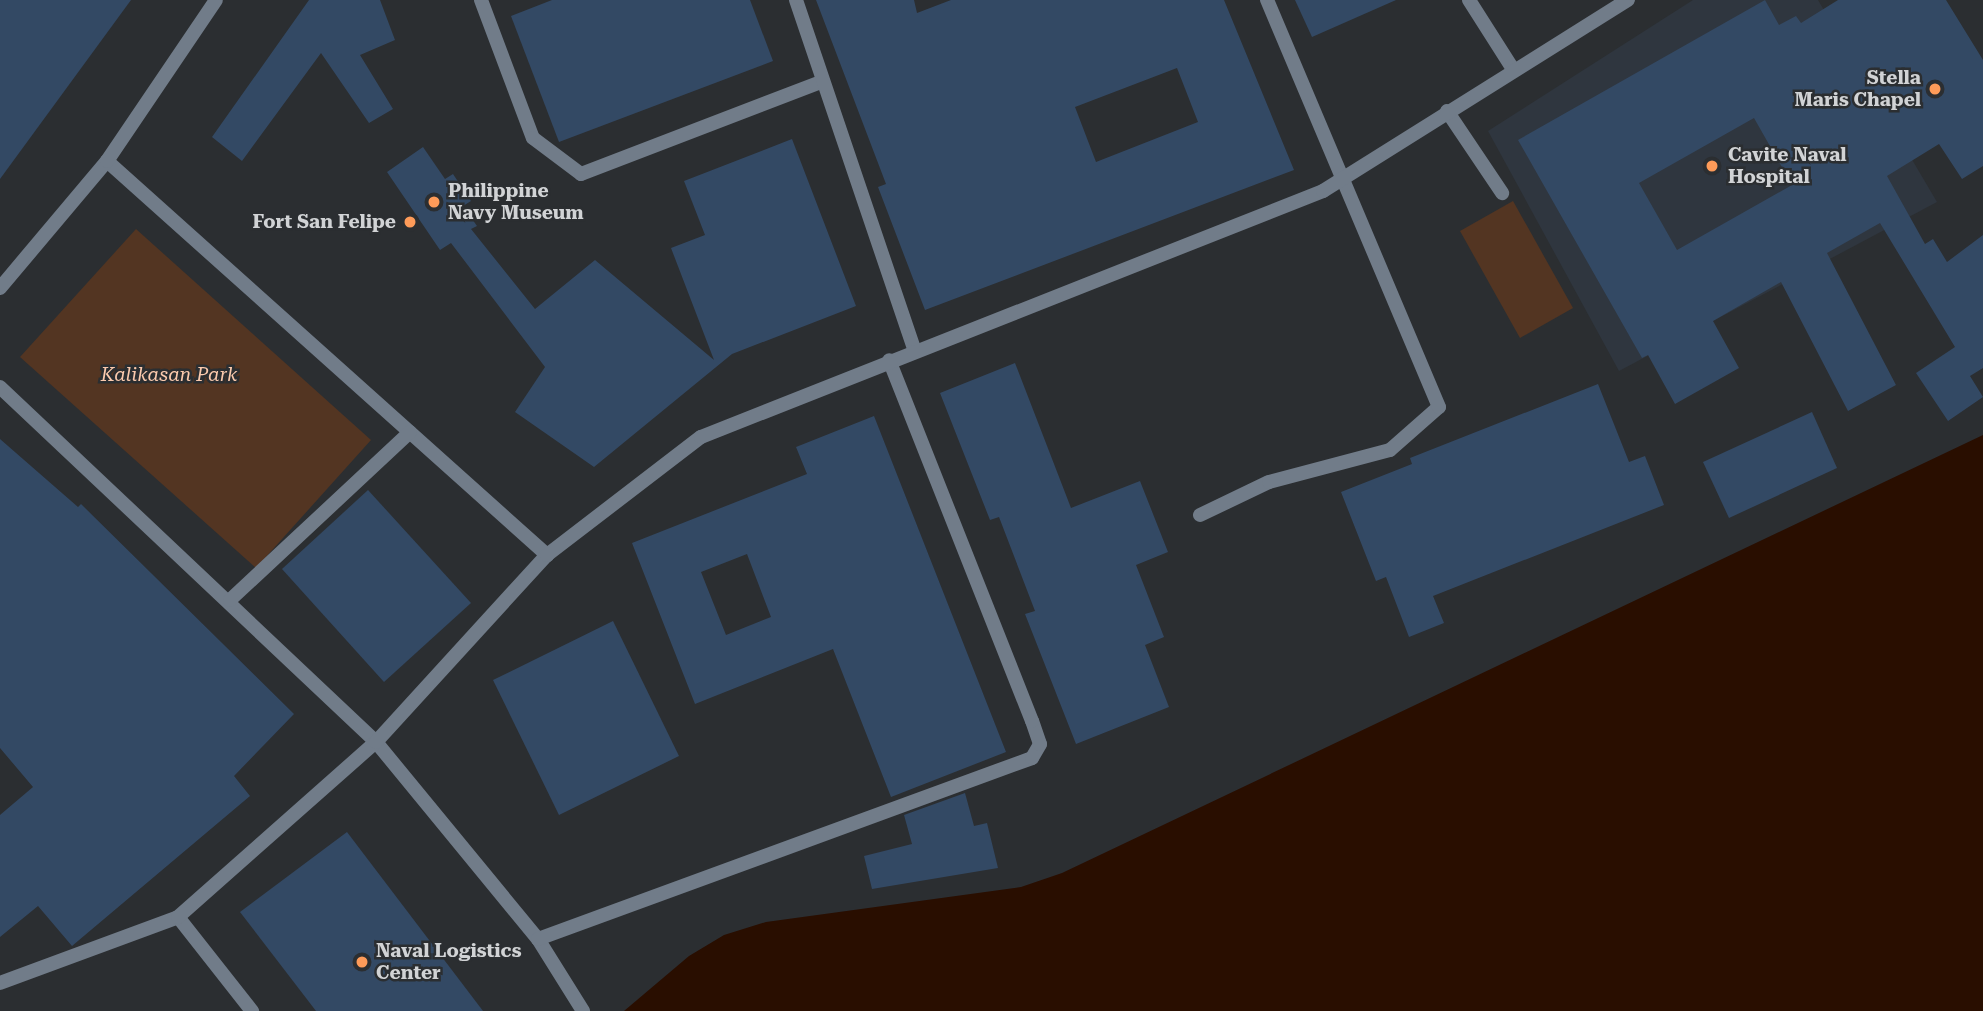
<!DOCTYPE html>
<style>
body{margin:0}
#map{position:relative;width:1983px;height:1011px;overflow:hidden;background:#2b2e31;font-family:"Roboto Serif",serif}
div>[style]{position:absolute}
.built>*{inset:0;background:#2f363f}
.green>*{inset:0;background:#533522}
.water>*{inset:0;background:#290e00}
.building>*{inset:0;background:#334964}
.lane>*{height:14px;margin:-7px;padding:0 7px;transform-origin:7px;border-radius:7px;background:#717c89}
.street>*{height:14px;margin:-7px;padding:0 7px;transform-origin:7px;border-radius:7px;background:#717c89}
.dots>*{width:19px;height:19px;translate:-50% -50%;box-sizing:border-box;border:4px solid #2b2e31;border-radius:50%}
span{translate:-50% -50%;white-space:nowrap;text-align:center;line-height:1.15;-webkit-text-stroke:5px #2b2e31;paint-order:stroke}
.poi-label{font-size:19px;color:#d1d3d5;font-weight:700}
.right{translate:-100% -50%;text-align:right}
.left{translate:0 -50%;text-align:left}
.park-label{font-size:19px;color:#fbcaad;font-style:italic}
</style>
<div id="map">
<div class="built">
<i style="clip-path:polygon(1693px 0,1818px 0,1937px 202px,1619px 371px,1488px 131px)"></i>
</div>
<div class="green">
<i style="clip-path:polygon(1513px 201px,1573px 308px,1520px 338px,1460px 231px)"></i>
<i style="clip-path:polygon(136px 229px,371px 440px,256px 568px,20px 357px)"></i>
</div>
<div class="water">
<i style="clip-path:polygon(1983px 435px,1983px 1011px,624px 1011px,689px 956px,724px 935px,766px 922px,1021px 887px,1062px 873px)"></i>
</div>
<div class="building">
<i style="clip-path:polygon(0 0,131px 0,0 179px)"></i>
<i style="clip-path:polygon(309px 0,380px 0,395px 40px,360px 55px,393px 109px,369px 123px,321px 53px,242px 161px,212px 137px)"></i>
<i style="clip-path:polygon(552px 0,750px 0,773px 61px,559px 142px,511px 16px)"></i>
<i style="clip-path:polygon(evenodd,816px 0,914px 0,917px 13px,951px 0,1224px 0,1294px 170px,925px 310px,878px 187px,886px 184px,816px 0,1177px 68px,1198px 122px,1096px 162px,1075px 107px,1177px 68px)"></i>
<i style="clip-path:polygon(1295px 0,1396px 0,1312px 37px)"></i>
<i style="clip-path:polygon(evenodd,1765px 0,1779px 25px,1796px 16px,1801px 23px,1838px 0,1946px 0,1983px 60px,1983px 166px,1962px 179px,1939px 144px,1887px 176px,1925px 244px,1933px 239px,1947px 262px,1983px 235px,1983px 368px,1970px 376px,1983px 397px,1948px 421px,1916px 373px,1955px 347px,1880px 223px,1827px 253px,1896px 385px,1848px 411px,1781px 282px,1713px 321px,1739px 368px,1675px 404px,1648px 355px,1642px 358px,1518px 140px,1765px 0,1754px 118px,1792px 185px,1677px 250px,1639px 183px,1754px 118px)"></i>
<i style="clip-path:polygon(792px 139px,856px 306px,732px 354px,594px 467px,515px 412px,545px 367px,451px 243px,440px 250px,387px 172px,423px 147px,445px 179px,453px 174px,471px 201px,463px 206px,477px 226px,471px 229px,535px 309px,595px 260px,714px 360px,671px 248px,705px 235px,684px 181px)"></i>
<i style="clip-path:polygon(1015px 363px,1071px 508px,1140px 481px,1168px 552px,1136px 565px,1164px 637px,1145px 645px,1169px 707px,1076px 744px,1025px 614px,1035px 611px,999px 517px,990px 520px,940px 393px)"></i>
<i style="clip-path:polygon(1598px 384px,1629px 462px,1645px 456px,1664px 505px,1433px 596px,1444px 623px,1409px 637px,1386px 577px,1376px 581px,1341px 492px,1412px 464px,1410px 458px)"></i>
<i style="clip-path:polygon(1812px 412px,1837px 468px,1729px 518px,1703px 462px)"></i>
<i style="clip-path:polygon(evenodd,874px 416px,1006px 752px,891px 797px,833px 649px,695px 704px,632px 543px,807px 474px,796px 447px,874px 416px,747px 554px,771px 617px,726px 635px,701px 572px,747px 554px)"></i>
<i style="clip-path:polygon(0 439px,78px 507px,81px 504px,294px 714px,234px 776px,250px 796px,72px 946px,38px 906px,0 937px,0 815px,33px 787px,0 748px)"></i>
<i style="clip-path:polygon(368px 490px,471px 603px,384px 682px,282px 569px)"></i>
<i style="clip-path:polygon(613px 621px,679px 756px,559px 815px,493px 680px)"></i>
<i style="clip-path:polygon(965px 793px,974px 826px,987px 823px,998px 868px,872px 889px,864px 856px,912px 844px,904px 815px)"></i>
<i style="clip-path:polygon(347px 832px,483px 1011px,316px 1011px,240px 912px)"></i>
</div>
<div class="lane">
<i style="left:481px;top:0;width:147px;rotate:69.4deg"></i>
<i style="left:533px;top:138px;width:60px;rotate:36.9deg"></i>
<i style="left:581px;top:174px;width:259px;rotate:-21deg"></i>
<i style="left:796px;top:0;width:368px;rotate:71.3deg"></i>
<i style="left:1469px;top:0;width:82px;rotate:57.5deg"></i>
<i style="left:1447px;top:111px;width:99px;rotate:56.1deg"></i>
<i style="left:107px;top:161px;width:591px;rotate:41.84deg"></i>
<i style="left:0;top:387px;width:517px;rotate:43.35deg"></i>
<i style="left:376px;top:742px;width:255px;rotate:50.6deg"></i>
<i style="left:538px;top:939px;width:85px;rotate:58deg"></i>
<i style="left:1200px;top:515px;width:76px;rotate:-25.6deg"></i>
<i style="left:1269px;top:482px;width:125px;rotate:-14.8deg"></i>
<i style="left:1390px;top:450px;width:65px;rotate:-41.3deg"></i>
<i style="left:1439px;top:407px;width:442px;rotate:-112.9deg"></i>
<i style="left:230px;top:600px;width:246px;rotate:-43deg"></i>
<i style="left:178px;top:917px;width:120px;rotate:51.8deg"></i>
<i style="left:538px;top:939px;width:526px;rotate:-20.12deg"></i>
<i style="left:1032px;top:758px;width:16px;rotate:-60deg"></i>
<i style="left:1040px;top:744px;width:24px;rotate:-109deg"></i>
<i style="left:1032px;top:721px;width:388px;rotate:-111.6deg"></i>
</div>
<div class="street">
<i style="left:0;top:288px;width:166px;rotate:-49.9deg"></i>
<i style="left:107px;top:161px;width:194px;rotate:-55.9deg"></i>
<i style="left:0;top:983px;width:190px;rotate:-20.3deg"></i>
<i style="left:178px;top:917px;width:264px;rotate:-41.5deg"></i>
<i style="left:376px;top:742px;width:253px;rotate:-47.6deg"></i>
<i style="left:547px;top:555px;width:194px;rotate:-37.5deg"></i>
<i style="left:701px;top:437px;width:669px;rotate:-21.58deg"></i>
<i style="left:1323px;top:191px;width:360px;rotate:-32.1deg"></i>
</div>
<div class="dots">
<i style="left:1935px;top:89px;background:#fe9b59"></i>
<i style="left:1712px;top:166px;background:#fe9b59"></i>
<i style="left:434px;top:202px;background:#fe9b59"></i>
<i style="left:410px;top:222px;background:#fe9b59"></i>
<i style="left:362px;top:962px;background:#fe9b59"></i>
</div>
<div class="poi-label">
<span class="right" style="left:1921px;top:89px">Stella<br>Maris Chapel</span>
<span class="left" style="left:1728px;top:166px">Cavite Naval<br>Hospital</span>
<span class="left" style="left:448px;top:202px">Philippine<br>Navy Museum</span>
<span class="right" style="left:396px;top:222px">Fort San Felipe</span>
<span class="left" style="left:376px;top:962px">Naval Logistics<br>Center</span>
</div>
<div class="park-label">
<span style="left:169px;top:375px">Kalikasan Park</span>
</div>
</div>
